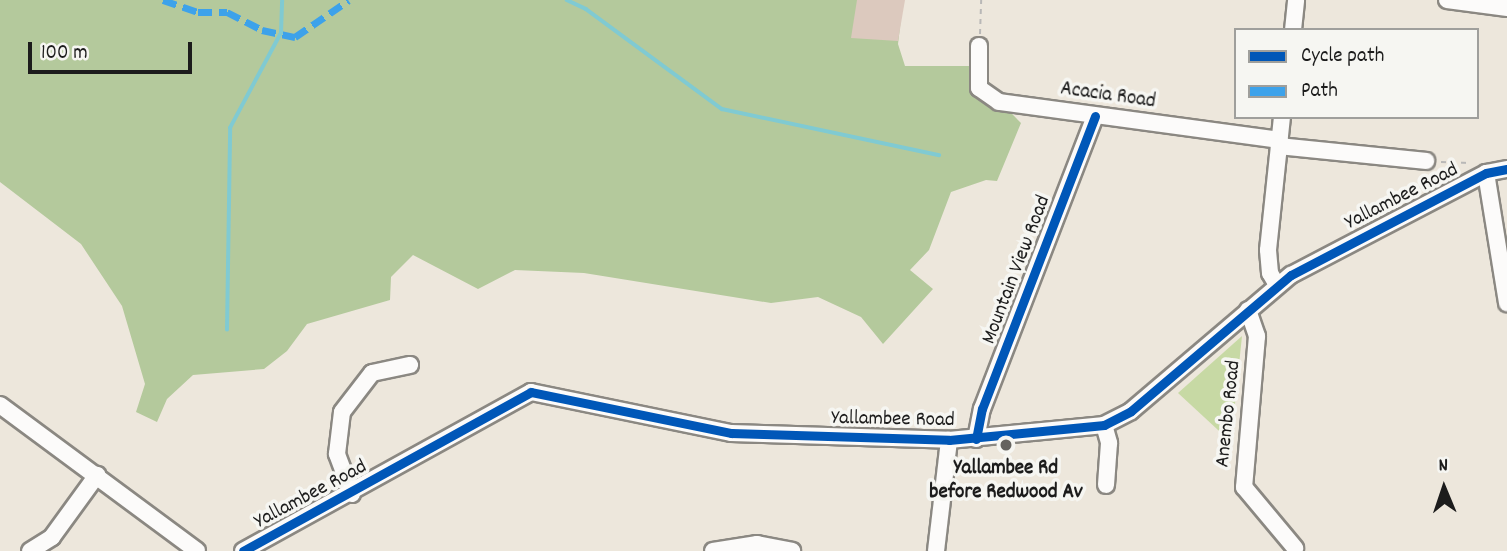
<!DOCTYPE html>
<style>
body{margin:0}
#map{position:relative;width:1507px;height:551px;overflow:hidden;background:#ede7dc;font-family:Dekko,sans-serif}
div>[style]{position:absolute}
.green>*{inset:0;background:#c7d9a4}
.forest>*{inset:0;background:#b4c99c}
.stream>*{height:3.5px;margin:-1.75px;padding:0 1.75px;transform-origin:1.75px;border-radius:1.75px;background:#80cad2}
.building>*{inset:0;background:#dcc9be}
.path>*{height:2px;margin-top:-1px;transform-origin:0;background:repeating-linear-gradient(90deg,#b9b8b7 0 5px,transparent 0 10px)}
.roads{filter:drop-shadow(2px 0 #8b8882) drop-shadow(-2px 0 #8b8882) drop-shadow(0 2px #8b8882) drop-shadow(0 -2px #8b8882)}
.minor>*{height:16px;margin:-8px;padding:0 8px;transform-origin:8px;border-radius:8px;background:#fcfbfa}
.quiet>*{height:7px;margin-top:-3.5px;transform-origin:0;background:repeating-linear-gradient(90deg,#3da2ea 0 14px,transparent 0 21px)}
.cycleway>*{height:9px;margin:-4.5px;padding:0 4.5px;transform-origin:4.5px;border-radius:4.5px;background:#0057b8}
.dots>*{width:19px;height:19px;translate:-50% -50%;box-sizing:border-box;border:4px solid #f6f6f2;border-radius:50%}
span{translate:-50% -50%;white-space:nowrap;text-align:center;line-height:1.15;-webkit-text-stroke:7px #f6f6f2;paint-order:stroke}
.street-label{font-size:21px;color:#1c1c1c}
.poi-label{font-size:21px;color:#1c1c1c;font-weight:700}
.legend{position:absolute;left:1234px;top:28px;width:245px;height:91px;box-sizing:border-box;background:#f6f6f2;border:2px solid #9f9f9c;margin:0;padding:9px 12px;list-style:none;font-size:21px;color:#1c1c1c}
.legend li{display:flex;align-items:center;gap:14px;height:35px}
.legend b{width:35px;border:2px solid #9f9f9c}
.north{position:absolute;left:1409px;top:453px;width:70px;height:70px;-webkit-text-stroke:5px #f6f6f2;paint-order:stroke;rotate:358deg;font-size:19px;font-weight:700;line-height:28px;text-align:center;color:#1c1c1c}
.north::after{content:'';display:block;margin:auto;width:24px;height:32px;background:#1c1c1c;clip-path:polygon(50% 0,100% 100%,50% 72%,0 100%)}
.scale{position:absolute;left:28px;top:42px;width:164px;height:32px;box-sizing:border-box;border:4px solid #1c1c1c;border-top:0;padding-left:9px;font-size:21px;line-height:24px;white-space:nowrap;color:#1c1c1c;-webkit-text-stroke:5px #f6f6f2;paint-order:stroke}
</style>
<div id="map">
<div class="green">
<i style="clip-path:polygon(1242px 336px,1231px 442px,1178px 393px)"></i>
</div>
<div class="forest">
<i style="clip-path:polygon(0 0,897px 0,903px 2px,898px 44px,905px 66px,976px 66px,977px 78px,1021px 123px,997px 181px,986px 180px,951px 192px,929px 250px,910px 270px,933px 289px,883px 344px,861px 317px,818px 297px,771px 303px,584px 273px,515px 270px,478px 289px,413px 255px,391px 277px,390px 300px,307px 324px,287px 351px,264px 369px,193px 375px,167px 399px,157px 422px,136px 412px,145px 384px,122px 306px,81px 244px,0 182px)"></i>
</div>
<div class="stream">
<i style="left:567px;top:0;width:21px;rotate:25deg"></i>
<i style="left:586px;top:9px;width:169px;rotate:36.3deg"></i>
<i style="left:722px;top:109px;width:222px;rotate:12deg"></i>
<i style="left:227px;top:330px;width:202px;rotate:-89.1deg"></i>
<i style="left:230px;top:128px;width:108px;rotate:-61.8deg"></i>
<i style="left:281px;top:33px;width:33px;rotate:-88deg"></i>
</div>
<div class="building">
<i style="clip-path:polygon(857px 0,905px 0,898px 41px,851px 38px)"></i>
</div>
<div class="path">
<i style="left:980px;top:34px;width:34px;rotate:-88deg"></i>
<i style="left:1441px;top:162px;width:29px;rotate:2deg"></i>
</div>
<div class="roads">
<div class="minor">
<i style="left:1447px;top:0;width:61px;rotate:7.6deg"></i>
<i style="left:1293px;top:30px;width:30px;rotate:-84deg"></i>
<i style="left:979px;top:46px;width:42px;rotate:90deg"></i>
<i style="left:979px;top:88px;width:24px;rotate:35deg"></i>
<i style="left:999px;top:102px;width:283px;rotate:7.7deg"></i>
<i style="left:1279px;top:146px;width:148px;rotate:5.8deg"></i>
<i style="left:1486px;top:173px;width:132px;rotate:80.8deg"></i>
<i style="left:1277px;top:285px;width:14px;rotate:-120deg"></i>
<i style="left:1270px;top:273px;width:23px;rotate:-95deg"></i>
<i style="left:1268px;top:250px;width:134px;rotate:-84deg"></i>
<i style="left:1248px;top:310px;width:28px;rotate:71deg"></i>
<i style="left:1257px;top:336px;width:152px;rotate:94.9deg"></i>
<i style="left:1244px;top:487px;width:80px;rotate:50.1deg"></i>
<i style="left:0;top:405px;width:245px;rotate:36.5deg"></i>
<i style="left:1104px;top:425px;width:19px;rotate:74deg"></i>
<i style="left:1109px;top:443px;width:42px;rotate:94.1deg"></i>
<i style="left:976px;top:439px;width:31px;rotate:-79deg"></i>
<i style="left:982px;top:409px;width:314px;rotate:-68.9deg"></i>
<i style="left:352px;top:494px;width:43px;rotate:-110.6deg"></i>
<i style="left:337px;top:454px;width:42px;rotate:-83.2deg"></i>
<i style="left:342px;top:412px;width:49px;rotate:-52.4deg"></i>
<i style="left:372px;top:373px;width:39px;rotate:-12deg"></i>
<i style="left:30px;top:551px;width:26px;rotate:-32deg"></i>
<i style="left:52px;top:537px;width:77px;rotate:-54deg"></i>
<i style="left:243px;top:551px;width:329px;rotate:-28.9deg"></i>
<i style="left:531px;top:392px;width:204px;rotate:11.6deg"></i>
<i style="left:731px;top:433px;width:218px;rotate:1.8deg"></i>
<i style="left:949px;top:440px;width:156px;rotate:-5.5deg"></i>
<i style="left:1104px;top:425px;width:30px;rotate:-27deg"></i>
<i style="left:1131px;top:411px;width:210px;rotate:-40.4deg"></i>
<i style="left:1291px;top:275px;width:220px;rotate:-27.6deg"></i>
<i style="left:1486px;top:173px;width:21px;rotate:-11deg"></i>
<i style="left:713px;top:551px;width:45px;rotate:-9deg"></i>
<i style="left:757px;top:544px;width:36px;rotate:11deg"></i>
<i style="left:936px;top:551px;width:112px;rotate:-83.3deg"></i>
</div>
</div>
<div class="quiet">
<i style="left:163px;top:0;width:37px;rotate:19deg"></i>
<i style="left:198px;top:12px;width:29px"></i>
<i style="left:227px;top:12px;width:39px;rotate:27deg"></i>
<i style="left:262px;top:30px;width:34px;rotate:12deg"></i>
<i style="left:295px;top:37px;width:65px;rotate:-34.4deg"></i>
</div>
<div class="cycleway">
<i style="left:976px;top:439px;width:31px;rotate:-79deg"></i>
<i style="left:982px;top:409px;width:314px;rotate:-68.9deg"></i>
<i style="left:243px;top:551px;width:329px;rotate:-28.9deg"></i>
<i style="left:531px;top:392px;width:204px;rotate:11.6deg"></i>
<i style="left:731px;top:433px;width:218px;rotate:1.8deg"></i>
<i style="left:949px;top:440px;width:156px;rotate:-5.5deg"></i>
<i style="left:1104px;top:425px;width:30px;rotate:-27deg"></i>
<i style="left:1131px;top:411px;width:210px;rotate:-40.4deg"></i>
<i style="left:1291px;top:275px;width:220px;rotate:-27.6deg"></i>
<i style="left:1486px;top:173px;width:21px;rotate:-11deg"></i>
</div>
<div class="dots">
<i style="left:1006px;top:445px;background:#65635f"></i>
</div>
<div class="street-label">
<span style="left:1108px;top:96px;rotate:8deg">Acacia Road</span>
<span style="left:1402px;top:197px;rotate:-27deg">Yallambee Road</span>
<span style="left:1017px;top:270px;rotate:-69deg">Mountain View Road</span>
<span style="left:1229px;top:414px;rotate:-84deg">Anembo Road</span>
<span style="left:893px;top:420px;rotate:1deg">Yallambee Road</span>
<span style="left:311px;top:495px;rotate:-28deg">Yallambee Road</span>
</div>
<div class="poi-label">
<span style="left:1006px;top:481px">Yallambee Rd<br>before Redwood Av</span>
</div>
<ul class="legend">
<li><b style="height:9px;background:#0057b8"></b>Cycle path</li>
<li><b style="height:9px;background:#3da2ea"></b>Path</li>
</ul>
<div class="north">N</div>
<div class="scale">100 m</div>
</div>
